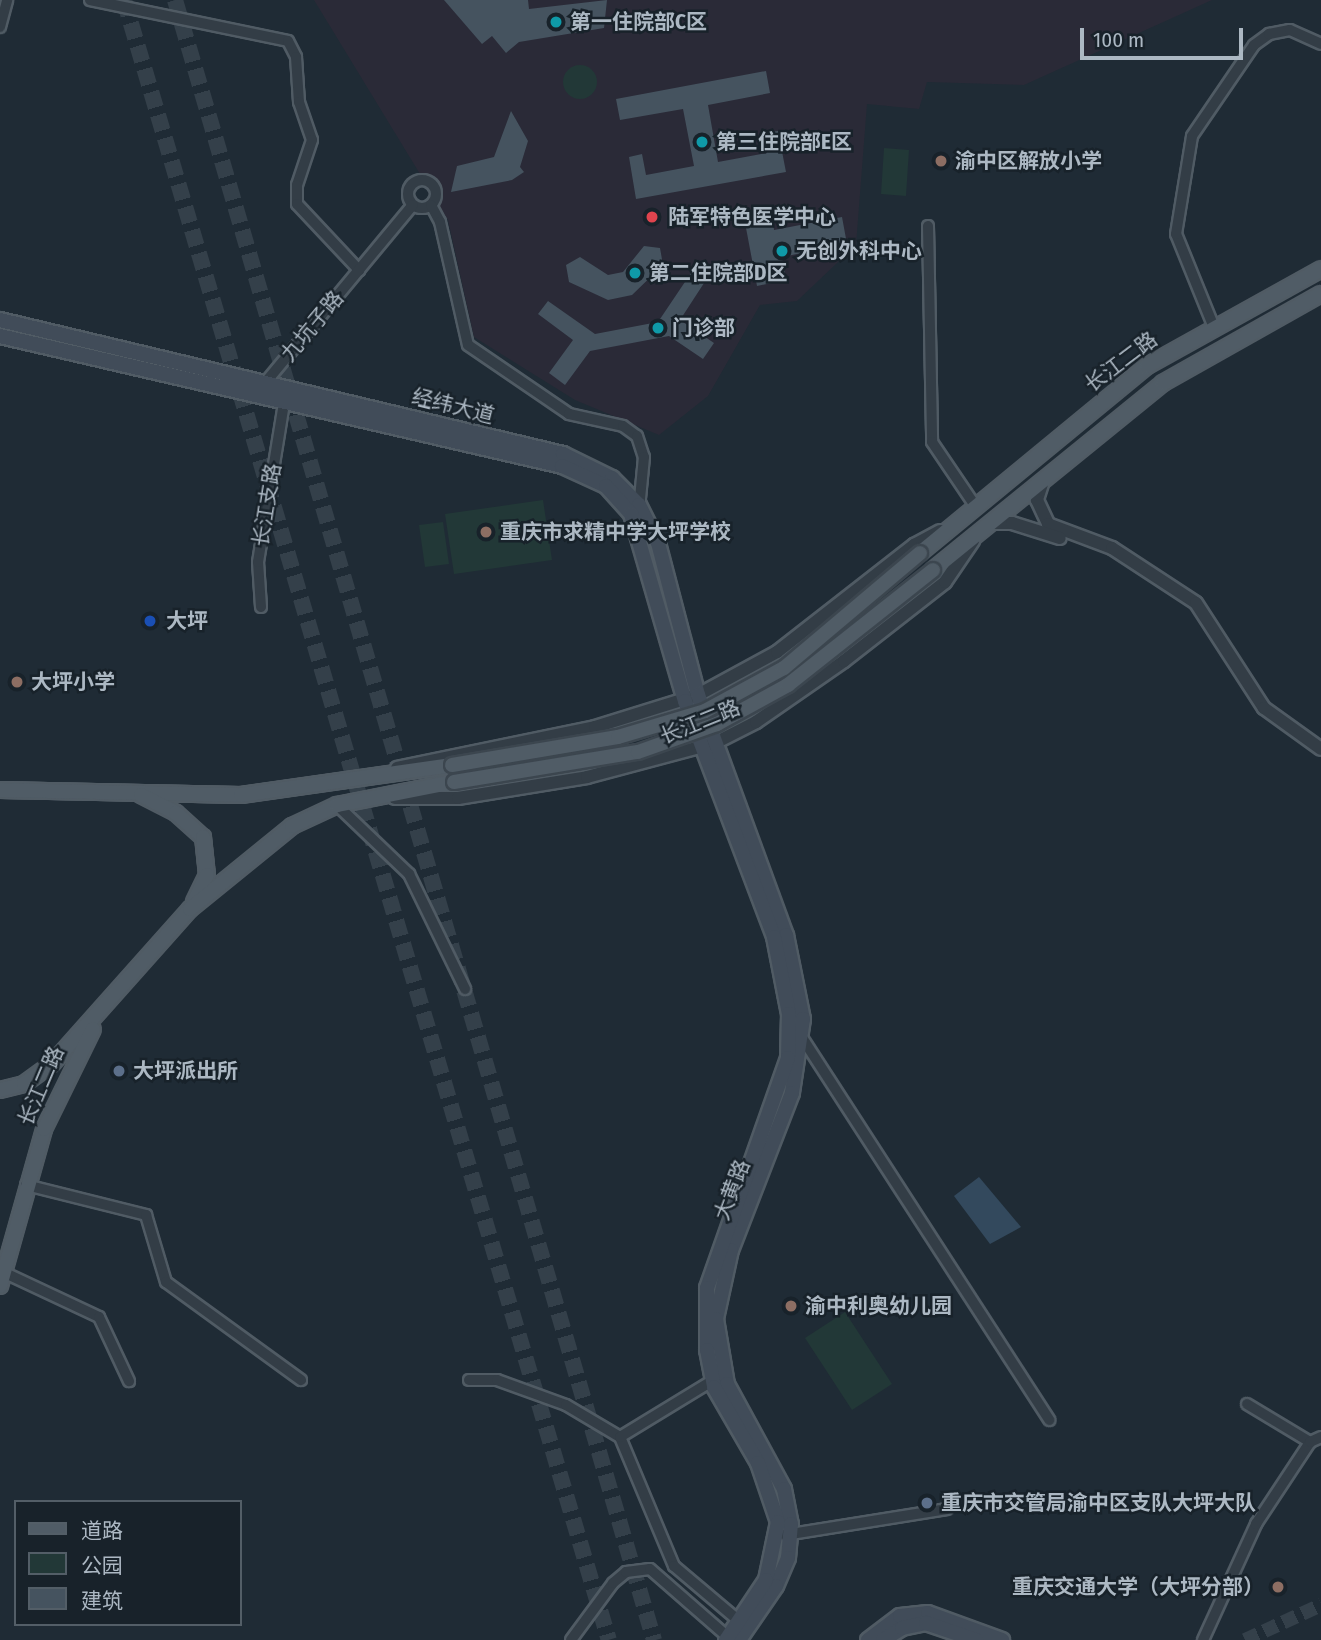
<!DOCTYPE html>
<meta charset="utf-8">
<style>
body{margin:0}
#map{position:relative;width:1321px;height:1640px;overflow:hidden;background:#1f2b35;font-family:"Fira Sans Condensed","Noto Sans SC",sans-serif}
div>[style]{position:absolute}
.medical>*{inset:0;background:#2a2a37}
.green>*{inset:0;background:#223837}
.round{border-radius:50%}
.water>*{inset:0;background:#33495d}
.building>*{inset:0;background:#45535f}
.primary-tunnel>*{height:14px;margin-top:-7px;transform-origin:0;background:repeating-linear-gradient(90deg,#34404a 0 14px,transparent 0 21px)}
.trunk-tunnel>*{height:16px;margin-top:-8px;transform-origin:0;background:repeating-linear-gradient(90deg,#34404a 0 16px,transparent 0 24px)}
.roads{filter:drop-shadow(2px 0 #505b64) drop-shadow(-2px 0 #505b64) drop-shadow(0 2px #505b64) drop-shadow(0 -2px #505b64)}
.minor>*{height:10px;margin:-5px;padding:0 5px;transform-origin:5px;border-radius:5px;background:#333d46}
.minor>.ring{margin:-5px;padding:0;box-sizing:content-box;background:none;border:10px solid #333d46;border-radius:50%}
.tertiary>*{height:12px;margin:-6px;padding:0 6px;transform-origin:6px;border-radius:6px;background:#333d46}
.secondary>*{height:14px;margin:-7px;padding:0 7px;transform-origin:7px;border-radius:7px;background:#414c59}
.primary>*{height:14px;margin:-7px;padding:0 7px;transform-origin:7px;border-radius:7px;background:#505c66}
.bridges{filter:drop-shadow(2px 0 #3c464f) drop-shadow(-2px 0 #3c464f) drop-shadow(0 2px #3c464f) drop-shadow(0 -2px #3c464f)}
.primary-bridge>*{height:14px;margin:-7px;padding:0 7px;transform-origin:7px;border-radius:7px;background:#505c66}
.dots>*{width:19px;height:19px;translate:-50% -50%;box-sizing:border-box;border:4px solid #18222a;border-radius:50%}
span{translate:-50% -50%;white-space:nowrap;text-align:center;line-height:1.15;-webkit-text-stroke:5px #18222a;paint-order:stroke}
.poi-label{font-size:21px;color:#acb8c3;font-weight:700}
.left{translate:0 -50%;text-align:left}
.right{translate:-100% -50%;text-align:right}
.street-label{font-size:21px;color:#acb8c3}
.legend{position:absolute;left:14px;top:1500px;width:228px;height:126px;box-sizing:border-box;background:#18222a;border:2px solid #535e67;margin:0;padding:9px 12px;list-style:none;font-size:21px;color:#acb8c3}
.legend li{display:flex;align-items:center;gap:14px;height:35px}
.legend b{width:35px;border:2px solid #535e67}
.scale{position:absolute;left:1080px;top:28px;width:163px;height:32px;box-sizing:border-box;border:4px solid #acb8c3;border-top:0;padding-left:9px;font-size:21px;line-height:24px;white-space:nowrap;color:#acb8c3;-webkit-text-stroke:5px #18222a;paint-order:stroke}
</style>
<div id="map">
<div class="medical">
<i style="clip-path:polygon(314px 0,1212px 0,1024px 85px,927px 82px,919px 109px,867px 104px,856px 245px,797px 301px,760px 305px,708px 396px,659px 435px,575px 400px,474px 337px,448px 220px)"></i>
</div>
<div class="green">
<i class="round" style="left:563px;top:65px;width:34px;height:34px"></i>
<i style="clip-path:polygon(884px 148px,909px 150px,906px 196px,881px 194px)"></i>
<i style="clip-path:polygon(543px 500px,552px 560px,454px 574px,445px 514px)"></i>
<i style="clip-path:polygon(443px 522px,449px 564px,425px 567px,419px 525px)"></i>
<i style="clip-path:polygon(845px 1312px,892px 1384px,852px 1410px,805px 1338px)"></i>
</div>
<div class="water">
<i style="clip-path:polygon(979px 1177px,1021px 1227px,990px 1244px,954px 1196px)"></i>
</div>
<div class="building">
<i style="clip-path:polygon(444px 0,528px 0,529px 9px,607px 0,604px 28px,519px 42px,506px 53px,492px 36px,482px 44px)"></i>
<i style="clip-path:polygon(766px 71px,770px 93px,708px 105px,718px 162px,767px 153px,764px 133px,778px 131px,786px 172px,636px 199px,629px 157px,642px 154px,646px 175px,694px 166px,683px 109px,620px 120px,616px 99px)"></i>
<i style="clip-path:polygon(511px 111px,528px 141px,520px 167px,524px 172px,512px 180px,451px 192px,457px 166px,494px 157px)"></i>
<i style="clip-path:polygon(842px 217px,847px 244px,782px 257px,786px 280px,757px 286px,746px 228px,773px 223px,774px 230px)"></i>
<i style="clip-path:polygon(644px 246px,660px 248px,663px 265px,632px 295px,608px 300px,569px 282px,566px 265px,580px 257px,608px 275px,623px 272px)"></i>
<i style="clip-path:polygon(693px 270px,706px 280px,680px 320px,714px 343px,703px 359px,669px 336px,590px 351px,565px 385px,549px 373px,573px 340px,538px 314px,548px 301px,595px 334px,658px 322px)"></i>
</div>
<div class="primary-tunnel">
<i style="left:1245px;top:1640px;width:84px;rotate:-24.7deg"></i>
</div>
<div class="trunk-tunnel">
<i style="left:124px;top:0;width:1710px;rotate:73.53deg"></i>
<i style="left:175px;top:0;width:1709px;rotate:73.72deg"></i>
</div>
<div class="roads">
<div class="minor">
<i style="left:90px;top:0;width:202px;rotate:11.7deg"></i>
<i style="left:288px;top:41px;width:18px;rotate:63deg"></i>
<i style="left:296px;top:57px;width:45px;rotate:86.2deg"></i>
<i style="left:299px;top:102px;width:40px;rotate:71.1deg"></i>
<i style="left:312px;top:140px;width:47px;rotate:108.4deg"></i>
<i style="left:297px;top:185px;width:19px;rotate:90deg"></i>
<i style="left:297px;top:204px;width:91px;rotate:46.8deg"></i>
<i style="left:0;top:27px;width:28px;rotate:-75deg"></i>
<i class="ring" style="left:408px;top:180px;width:18px;height:18px"></i>
<i style="left:431px;top:205px;width:19px;rotate:62deg"></i>
<i style="left:440px;top:222px;width:126px;rotate:77.2deg"></i>
<i style="left:468px;top:345px;width:122px;rotate:34.3deg"></i>
<i style="left:569px;top:414px;width:55px;rotate:12.5deg"></i>
<i style="left:623px;top:426px;width:17px;rotate:36deg"></i>
<i style="left:637px;top:436px;width:22px;rotate:72deg"></i>
<i style="left:644px;top:457px;width:52px;rotate:95.5deg"></i>
<i style="left:928px;top:226px;width:216px;rotate:88.9deg"></i>
<i style="left:932px;top:442px;width:78px;rotate:55.9deg"></i>
<i style="left:1213px;top:325px;width:98px;rotate:-112.1deg"></i>
<i style="left:1176px;top:234px;width:99px;rotate:-80.7deg"></i>
<i style="left:1192px;top:136px;width:110px;rotate:-55.7deg"></i>
<i style="left:1254px;top:45px;width:19px;rotate:-36deg"></i>
<i style="left:1269px;top:34px;width:21px;rotate:-11deg"></i>
<i style="left:1290px;top:30px;width:34px;rotate:24deg"></i>
<i style="left:265px;top:383px;width:231px;rotate:-50.3deg"></i>
<i style="left:261px;top:607px;width:45px;rotate:-93.8deg"></i>
<i style="left:258px;top:562px;width:161px;rotate:-80.7deg"></i>
<i style="left:337px;top:805px;width:100px;rotate:43.8deg"></i>
<i style="left:409px;top:874px;width:128px;rotate:64deg"></i>
<i style="left:799px;top:1033px;width:461px;rotate:57.1deg"></i>
<i style="left:26px;top:1185px;width:124px;rotate:14deg"></i>
<i style="left:146px;top:1215px;width:70px;rotate:73.4deg"></i>
<i style="left:166px;top:1282px;width:167px;rotate:36deg"></i>
<i style="left:3px;top:1272px;width:106px;rotate:25.1deg"></i>
<i style="left:99px;top:1317px;width:71px;rotate:64.9deg"></i>
<i style="left:469px;top:1380px;width:28px"></i>
<i style="left:497px;top:1380px;width:73px;rotate:19.9deg"></i>
<i style="left:566px;top:1405px;width:63px;rotate:30.7deg"></i>
<i style="left:620px;top:1437px;width:140px;rotate:67.3deg"></i>
<i style="left:674px;top:1566px;width:85px;rotate:40.2deg"></i>
<i style="left:1247px;top:1404px;width:74px;rotate:31.1deg"></i>
<i style="left:620px;top:1437px;width:111px;rotate:-31.4deg"></i>
<i style="left:785px;top:1535px;width:164px;rotate:-9.1deg"></i>
<i style="left:571px;top:1640px;width:71px;rotate:-53.6deg"></i>
<i style="left:613px;top:1583px;width:17px;rotate:-40deg"></i>
<i style="left:626px;top:1572px;width:24px;rotate:-7deg"></i>
<i style="left:650px;top:1569px;width:103px;rotate:41.1deg"></i>
<i style="left:1203px;top:1640px;width:128px;rotate:-65.4deg"></i>
<i style="left:1256px;top:1524px;width:98px;rotate:-56.6deg"></i>
<i style="left:1310px;top:1442px;width:12px;rotate:-24deg"></i>
</div>
<div class="tertiary">
<i style="left:1043px;top:481px;width:20px;rotate:108deg"></i>
<i style="left:1037px;top:500px;width:26px;rotate:65deg"></i>
<i style="left:1048px;top:524px;width:68px;rotate:20.6deg"></i>
<i style="left:1112px;top:548px;width:100px;rotate:33.2deg"></i>
<i style="left:1196px;top:603px;width:125px;rotate:57.1deg"></i>
<i style="left:1264px;top:708px;width:70px;rotate:35.7deg"></i>
<i style="left:990px;top:523px;width:22px"></i>
<i style="left:1012px;top:523px;width:50px;rotate:17.4deg"></i>
<i style="left:397px;top:768px;width:202px;rotate:-11.7deg"></i>
<i style="left:595px;top:727px;width:108px;rotate:-17.3deg"></i>
<i style="left:698px;top:695px;width:90px;rotate:-28.6deg"></i>
<i style="left:777px;top:652px;width:174px;rotate:-38deg"></i>
<i style="left:914px;top:545px;width:30px;rotate:-28deg"></i>
<i style="left:395px;top:798px;width:63px"></i>
<i style="left:458px;top:798px;width:131px;rotate:-9.2deg"></i>
<i style="left:587px;top:777px;width:132px;rotate:-14.9deg"></i>
<i style="left:715px;top:743px;width:46px;rotate:-27.1deg"></i>
<i style="left:756px;top:722px;width:107px;rotate:-34.7deg"></i>
<i style="left:844px;top:661px;width:128px;rotate:-38deg"></i>
<i style="left:945px;top:582px;width:50px;rotate:-55.7deg"></i>
</div>
<div class="secondary">
<i style="left:0;top:320px;width:579px;rotate:13.39deg"></i>
<i style="left:563px;top:454px;width:55px;rotate:26.1deg"></i>
<i style="left:612px;top:478px;width:38px;rotate:45deg"></i>
<i style="left:639px;top:505px;width:42px;rotate:63.4deg"></i>
<i style="left:658px;top:543px;width:157px;rotate:75.3deg"></i>
<i style="left:698px;top:695px;width:256px;rotate:69.9deg"></i>
<i style="left:786px;top:935px;width:86px;rotate:78.6deg"></i>
<i style="left:803px;top:1019px;width:75px;rotate:98.5deg"></i>
<i style="left:792px;top:1093px;width:168px;rotate:111.2deg"></i>
<i style="left:731px;top:1250px;width:71px;rotate:102.3deg"></i>
<i style="left:716px;top:1319px;width:66px;rotate:80.4deg"></i>
<i style="left:727px;top:1384px;width:119px;rotate:61.5deg"></i>
<i style="left:784px;top:1489px;width:36px;rotate:79deg"></i>
<i style="left:791px;top:1524px;width:34px;rotate:95deg"></i>
<i style="left:788px;top:1558px;width:30px;rotate:113deg"></i>
<i style="left:776px;top:1586px;width:65px;rotate:124.4deg"></i>
<i style="left:0;top:336px;width:577px;rotate:13.02deg"></i>
<i style="left:562px;top:466px;width:48px;rotate:24.4deg"></i>
<i style="left:606px;top:486px;width:38px;rotate:48deg"></i>
<i style="left:631px;top:514px;width:195px;rotate:73.9deg"></i>
<i style="left:685px;top:701px;width:252px;rotate:69.3deg"></i>
<i style="left:774px;top:937px;width:78px;rotate:79deg"></i>
<i style="left:789px;top:1014px;width:44px;rotate:91.3deg"></i>
<i style="left:788px;top:1058px;width:244px;rotate:109.4deg"></i>
<i style="left:707px;top:1288px;width:62px;rotate:90deg"></i>
<i style="left:707px;top:1350px;width:38px;rotate:79deg"></i>
<i style="left:714px;top:1387px;width:88px;rotate:59.9deg"></i>
<i style="left:758px;top:1463px;width:62px;rotate:71.3deg"></i>
<i style="left:778px;top:1522px;width:59px;rotate:101.7deg"></i>
<i style="left:766px;top:1580px;width:72px;rotate:123.7deg"></i>
<i style="left:868px;top:1640px;width:40px;rotate:-37deg"></i>
<i style="left:900px;top:1616px;width:28px;rotate:-6deg"></i>
<i style="left:928px;top:1613px;width:79px;rotate:20deg"></i>
<i style="left:883px;top:1640px;width:22px;rotate:-32deg"></i>
<i style="left:902px;top:1628px;width:25px;rotate:-12deg"></i>
<i style="left:926px;top:1623px;width:53px;rotate:18.8deg"></i>
</div>
<div class="primary">
<i style="left:920px;top:553px;width:294px;rotate:-39.5deg"></i>
<i style="left:1147px;top:366px;width:199px;rotate:-29.1deg"></i>
<i style="left:933px;top:570px;width:296px;rotate:-39.1deg"></i>
<i style="left:1163px;top:383px;width:181px;rotate:-29.4deg"></i>
<i style="left:0;top:790px;width:241px;rotate:1.2deg"></i>
<i style="left:241px;top:795px;width:213px;rotate:-8.1deg"></i>
<i style="left:141px;top:795px;width:39px;rotate:27deg"></i>
<i style="left:176px;top:813px;width:36px;rotate:42deg"></i>
<i style="left:203px;top:837px;width:38px;rotate:84deg"></i>
<i style="left:207px;top:875px;width:30px;rotate:116deg"></i>
<i style="left:0;top:1090px;width:25px;rotate:-14deg"></i>
<i style="left:24px;top:1084px;width:34px;rotate:-36deg"></i>
<i style="left:52px;top:1064px;width:208px;rotate:-48.3deg"></i>
<i style="left:190px;top:909px;width:132px;rotate:-39.1deg"></i>
<i style="left:292px;top:826px;width:50px;rotate:-25deg"></i>
<i style="left:337px;top:805px;width:119px;rotate:-11.1deg"></i>
<i style="left:0;top:1286px;width:163px;rotate:-74.3deg"></i>
<i style="left:44px;top:1129px;width:111px;rotate:-63.9deg"></i>
</div>
</div>
<div class="bridges">
<div class="primary-bridge">
<i style="left:452px;top:765px;width:168px;rotate:-9.6deg"></i>
<i style="left:618px;top:737px;width:91px;rotate:-16.6deg"></i>
<i style="left:705px;top:711px;width:90px;rotate:-28.6deg"></i>
<i style="left:784px;top:668px;width:178px;rotate:-40.2deg"></i>
<i style="left:454px;top:782px;width:186px;rotate:-9.3deg"></i>
<i style="left:638px;top:752px;width:84px;rotate:-19.5deg"></i>
<i style="left:717px;top:724px;width:81px;rotate:-28.8deg"></i>
<i style="left:788px;top:685px;width:185px;rotate:-38.4deg"></i>
</div>
</div>
<div class="dots">
<i style="left:556px;top:22px;background:#0f9aa8"></i>
<i style="left:702px;top:142px;background:#0f9aa8"></i>
<i style="left:941px;top:161px;background:#8d6e63"></i>
<i style="left:652px;top:217px;background:#e0444e"></i>
<i style="left:782px;top:251px;background:#0f9aa8"></i>
<i style="left:635px;top:273px;background:#0f9aa8"></i>
<i style="left:658px;top:328px;background:#0f9aa8"></i>
<i style="left:486px;top:532px;background:#8d6e63"></i>
<i style="left:150px;top:621px;background:#1a4fb4"></i>
<i style="left:17px;top:682px;background:#8d6e63"></i>
<i style="left:119px;top:1071px;background:#5c6f8a"></i>
<i style="left:791px;top:1306px;background:#8d6e63"></i>
<i style="left:927px;top:1503px;background:#5c6f8a"></i>
<i style="left:1278px;top:1587px;background:#8d6e63"></i>
</div>
<div class="poi-label">
<span class="left" style="left:570px;top:22px">第一住院部C区</span>
<span class="left" style="left:716px;top:142px">第三住院部E区</span>
<span class="left" style="left:955px;top:161px">渝中区解放小学</span>
<span class="left" style="left:668px;top:217px">陆军特色医学中心</span>
<span class="left" style="left:796px;top:251px">无创外科中心</span>
<span class="left" style="left:649px;top:273px">第二住院部D区</span>
<span class="left" style="left:672px;top:328px">门诊部</span>
<span class="left" style="left:500px;top:532px">重庆市求精中学大坪学校</span>
<span class="left" style="left:166px;top:621px">大坪</span>
<span class="left" style="left:31px;top:682px">大坪小学</span>
<span class="left" style="left:133px;top:1071px">大坪派出所</span>
<span class="left" style="left:805px;top:1306px">渝中利奥幼儿园</span>
<span class="left" style="left:941px;top:1503px">重庆市交管局渝中区支队大坪大队</span>
<span class="right" style="left:1264px;top:1587px">重庆交通大学（大坪分部）</span>
</div>
<div class="street-label">
<span style="left:312px;top:326px;rotate:-50deg">九坑子路</span>
<span style="left:1121px;top:362px;rotate:-37deg">长江二路</span>
<span style="left:453px;top:406px;rotate:14deg">经纬大道</span>
<span style="left:267px;top:505px;rotate:-81deg">长江支路</span>
<span style="left:700px;top:722px;rotate:-22deg">长江二路</span>
<span style="left:41px;top:1086px;rotate:-67deg">长江二路</span>
<span style="left:732px;top:1190px;rotate:-69deg">大黄路</span>
</div>
<ul class="legend">
<li><b style="height:9px;background:#505c66"></b>道路</li>
<li><b style="height:19px;background:#223837"></b>公园</li>
<li><b style="height:19px;background:#45535f"></b>建筑</li>
</ul>
<div class="scale">100 m</div>
</div>
